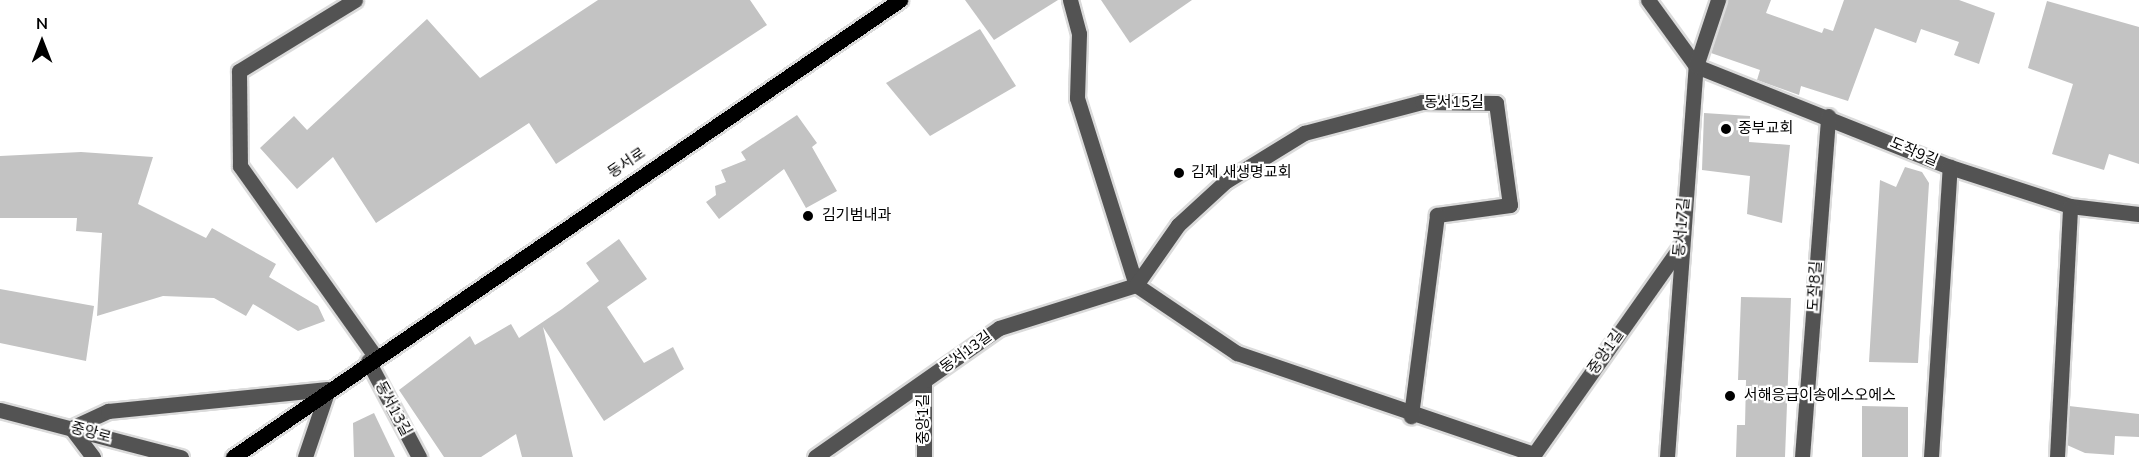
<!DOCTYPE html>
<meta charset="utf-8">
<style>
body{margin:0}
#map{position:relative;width:2139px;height:457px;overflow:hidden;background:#fff;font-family:"Nunito Sans","Noto Sans KR",sans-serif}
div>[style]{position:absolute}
.building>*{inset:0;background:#c3c3c3}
.roads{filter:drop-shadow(2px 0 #dbdbdb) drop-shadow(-2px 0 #dbdbdb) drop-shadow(0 2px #dbdbdb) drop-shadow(0 -2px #dbdbdb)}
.minor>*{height:15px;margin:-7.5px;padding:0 7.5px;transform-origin:7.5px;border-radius:7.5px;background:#535353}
.major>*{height:15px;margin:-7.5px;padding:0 7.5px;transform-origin:7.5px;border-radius:7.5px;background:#000}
.dots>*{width:16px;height:16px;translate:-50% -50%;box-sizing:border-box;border:3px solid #fff;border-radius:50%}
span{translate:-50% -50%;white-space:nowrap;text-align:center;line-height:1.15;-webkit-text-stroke:4.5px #fff;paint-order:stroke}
.street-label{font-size:15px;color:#000}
.poi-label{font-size:15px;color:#000}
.left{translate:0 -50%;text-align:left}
.north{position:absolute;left:12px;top:12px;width:60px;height:60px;-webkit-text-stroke:4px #fff;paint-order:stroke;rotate:0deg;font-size:16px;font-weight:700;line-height:24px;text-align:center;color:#000}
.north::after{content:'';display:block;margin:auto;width:21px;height:27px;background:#000;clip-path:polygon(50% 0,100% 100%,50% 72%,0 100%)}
</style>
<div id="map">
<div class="building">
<i style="clip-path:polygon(598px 0,750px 0,767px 25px,556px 164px,529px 123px,376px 223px,333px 157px,297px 189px,260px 148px,294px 116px,307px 130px,427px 19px,480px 78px)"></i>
<i style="clip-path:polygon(965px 0,1058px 0,994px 40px)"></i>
<i style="clip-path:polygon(1101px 0,1192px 0,1130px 43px)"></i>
<i style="clip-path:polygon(1728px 0,1771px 0,1766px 13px,1822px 33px,1824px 28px,1833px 31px,1844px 0,1959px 0,1995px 13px,1979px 64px,1954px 55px,1959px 42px,1921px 29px,1916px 43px,1875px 28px,1848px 101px,1801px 86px,1799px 95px,1757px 80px,1760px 70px,1711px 53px)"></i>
<i style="clip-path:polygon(2047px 1px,2139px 27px,2139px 164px,2109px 154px,2104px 170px,2052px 154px,2073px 84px,2028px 68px)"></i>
<i style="clip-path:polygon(980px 29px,1016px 86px,930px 136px,886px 83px)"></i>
<i style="clip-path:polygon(1704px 113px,1750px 116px,1749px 142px,1790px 145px,1782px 223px,1747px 214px,1750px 176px,1702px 170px)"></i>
<i style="clip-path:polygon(797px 115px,817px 143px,812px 147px,837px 191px,806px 208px,784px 169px,719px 219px,706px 202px,716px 195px,715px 186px,726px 182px,721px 170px,746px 160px,741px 152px)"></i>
<i style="clip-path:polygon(81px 152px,153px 157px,138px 204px,206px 238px,212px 228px,276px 264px,269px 277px,318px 306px,325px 321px,298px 331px,253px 304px,246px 316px,214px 298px,163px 296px,97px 316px,102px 233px,76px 231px,77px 218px,0 218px,0 156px)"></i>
<i style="clip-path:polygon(1905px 167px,1922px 172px,1929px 183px,1918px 363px,1869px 362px,1880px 180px,1896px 187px)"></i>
<i style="clip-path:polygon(619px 239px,647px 279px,607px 307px,644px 363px,673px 347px,684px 369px,604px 421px,543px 327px,573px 457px,522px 457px,516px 434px,481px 457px,444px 457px,399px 390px,470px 336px,475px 345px,511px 324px,519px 338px,562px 309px,599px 281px,586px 263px)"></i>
<i style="clip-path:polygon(0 289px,94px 306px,86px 361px,0 343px)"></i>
<i style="clip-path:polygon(1741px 297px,1791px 298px,1785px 457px,1736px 457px,1737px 425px,1745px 425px,1746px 380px,1738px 380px)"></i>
<i style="clip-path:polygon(1862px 406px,1908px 407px,1908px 457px,1862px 457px)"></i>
<i style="clip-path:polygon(2069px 406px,2139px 414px,2139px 437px,2115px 436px,2114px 455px,2085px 453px,2067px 445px)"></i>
<i style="clip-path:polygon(374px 413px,395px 457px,354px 457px,353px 423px)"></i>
</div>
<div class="roads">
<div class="minor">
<i style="left:355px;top:0;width:136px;rotate:148.5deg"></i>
<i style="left:239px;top:71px;width:95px;rotate:89.4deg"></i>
<i style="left:240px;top:166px;width:233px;rotate:54.6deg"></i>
<i style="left:1070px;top:0;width:35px;rotate:75deg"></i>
<i style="left:1079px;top:34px;width:64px;rotate:91.8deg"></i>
<i style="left:1077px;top:98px;width:196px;rotate:72.5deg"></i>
<i style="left:1136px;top:285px;width:122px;rotate:34deg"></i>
<i style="left:1237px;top:353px;width:314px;rotate:18.8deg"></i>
<i style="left:1648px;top:0;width:82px;rotate:54deg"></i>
<i style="left:1696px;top:66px;width:273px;rotate:21.7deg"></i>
<i style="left:1950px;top:167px;width:126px;rotate:18deg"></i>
<i style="left:2070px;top:206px;width:69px;rotate:6.6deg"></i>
<i style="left:368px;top:361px;width:109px;rotate:62deg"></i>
<i style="left:924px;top:382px;width:75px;rotate:90deg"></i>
<i style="left:0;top:410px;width:187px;rotate:14.6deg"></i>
<i style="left:93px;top:457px;width:36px;rotate:-127deg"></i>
<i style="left:71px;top:428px;width:41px;rotate:-24.7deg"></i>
<i style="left:108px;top:411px;width:221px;rotate:-5.7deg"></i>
<i style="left:328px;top:389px;width:72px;rotate:108.7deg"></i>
<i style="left:815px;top:457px;width:225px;rotate:-35deg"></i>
<i style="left:999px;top:328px;width:144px;rotate:-17.4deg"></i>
<i style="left:1136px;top:285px;width:73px;rotate:-55deg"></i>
<i style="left:1178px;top:225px;width:65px;rotate:-42.5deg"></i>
<i style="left:1226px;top:181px;width:92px;rotate:-31.6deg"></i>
<i style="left:1304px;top:133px;width:122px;rotate:-14.7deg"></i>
<i style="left:1422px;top:102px;width:74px;rotate:0.8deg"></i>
<i style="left:1496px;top:103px;width:103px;rotate:82.2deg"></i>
<i style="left:1510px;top:205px;width:74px;rotate:172.2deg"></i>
<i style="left:1437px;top:215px;width:203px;rotate:97.4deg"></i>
<i style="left:1532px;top:457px;width:257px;rotate:-54.8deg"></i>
<i style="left:1667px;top:457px;width:392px;rotate:-85.8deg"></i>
<i style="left:1696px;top:66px;width:70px;rotate:-71.6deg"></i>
<i style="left:1802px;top:457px;width:342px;rotate:-85.6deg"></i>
<i style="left:1931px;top:457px;width:291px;rotate:-86.3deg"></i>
<i style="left:2057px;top:457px;width:251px;rotate:-87deg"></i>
</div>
<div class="major">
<i style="left:233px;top:457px;width:809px;rotate:-34.42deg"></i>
</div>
</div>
<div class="dots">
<i style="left:1726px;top:129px;background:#000"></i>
<i style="left:1179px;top:173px;background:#000"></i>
<i style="left:808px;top:216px;background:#000"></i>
<i style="left:1730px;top:396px;background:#000"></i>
</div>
<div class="street-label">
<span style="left:1454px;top:103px">동서15길</span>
<span style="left:1914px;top:152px;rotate:23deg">도작9길</span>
<span style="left:627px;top:163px;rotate:-34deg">동서로</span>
<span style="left:1682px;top:227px;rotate:-85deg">동서17길</span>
<span style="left:1815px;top:286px;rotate:-86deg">도작8길</span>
<span style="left:966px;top:352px;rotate:-36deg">동서13길</span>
<span style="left:1606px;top:352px;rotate:-55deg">중앙1길</span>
<span style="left:393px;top:409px;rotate:62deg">동서13길</span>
<span style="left:924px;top:419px;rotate:-90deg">중앙1길</span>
<span style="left:91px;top:433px;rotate:15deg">중앙로</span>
</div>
<div class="poi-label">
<span class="left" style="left:1738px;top:129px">중부교회</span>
<span class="left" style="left:1191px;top:173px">김제 새생명교회</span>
<span class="left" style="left:822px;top:216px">김기범내과</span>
<span class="left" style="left:1744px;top:396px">서해응급이송에스오에스</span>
</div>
<div class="north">N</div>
</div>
